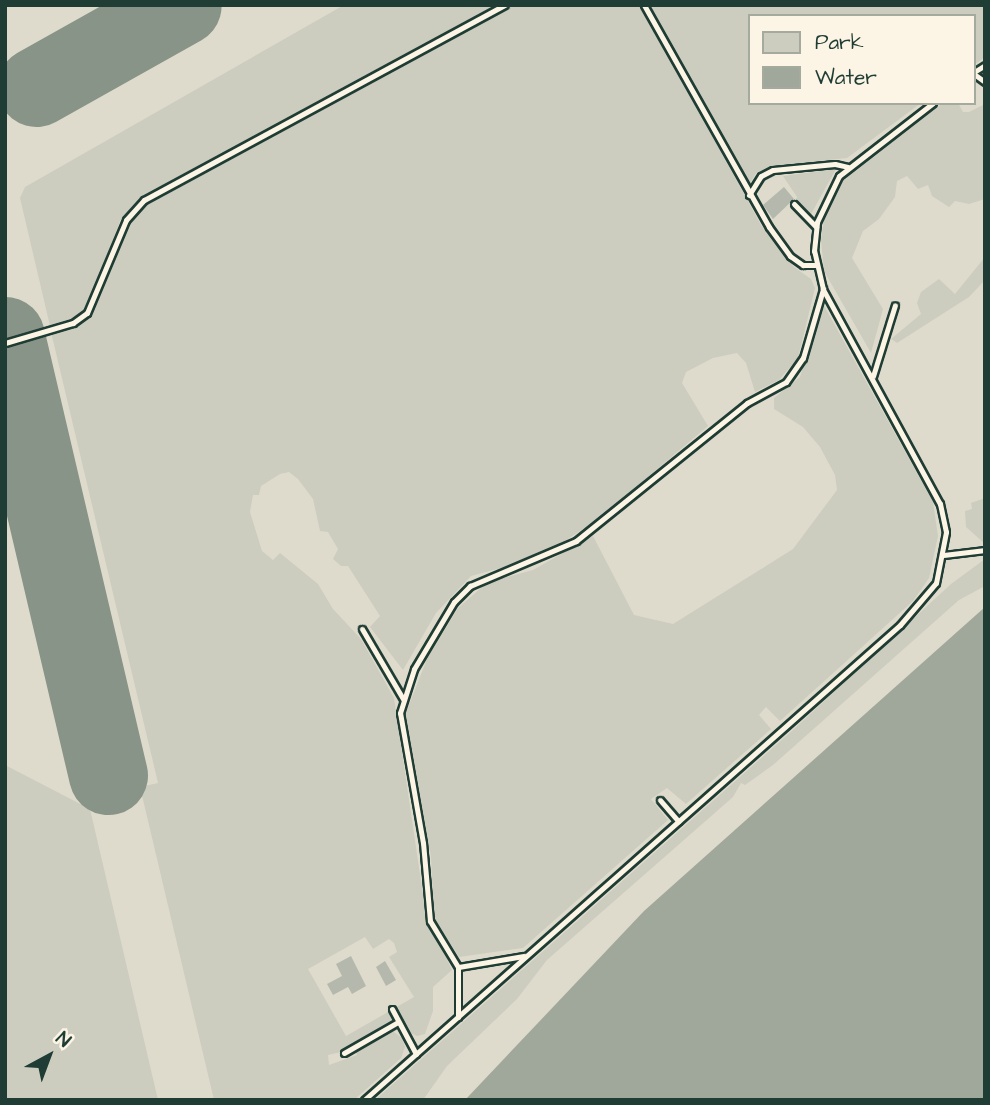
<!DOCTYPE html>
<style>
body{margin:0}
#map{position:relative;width:990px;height:1105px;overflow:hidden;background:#efeada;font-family:"Architects Daughter",sans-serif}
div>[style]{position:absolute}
.built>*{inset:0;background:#dedbcc}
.green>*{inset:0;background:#cccdbf}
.water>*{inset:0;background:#9fa89a}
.taxiway>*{height:32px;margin:-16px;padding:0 16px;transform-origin:16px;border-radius:16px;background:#879487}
.runway>*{height:79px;margin:-39.5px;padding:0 39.5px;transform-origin:39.5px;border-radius:39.5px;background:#879487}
.building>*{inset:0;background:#b5b9ad}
.roads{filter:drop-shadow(2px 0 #1f3d34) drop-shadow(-2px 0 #1f3d34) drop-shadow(0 2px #1f3d34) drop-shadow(0 -2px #1f3d34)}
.service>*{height:5px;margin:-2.5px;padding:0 2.5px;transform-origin:2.5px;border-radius:2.5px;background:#fcf5e5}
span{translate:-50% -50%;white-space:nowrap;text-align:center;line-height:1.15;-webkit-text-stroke:7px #fcf5e5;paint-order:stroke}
.frame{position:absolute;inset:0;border:7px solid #1f3d34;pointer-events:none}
.legend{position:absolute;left:748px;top:14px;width:228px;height:91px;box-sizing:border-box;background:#fcf5e5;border:2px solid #a4ab9e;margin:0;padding:9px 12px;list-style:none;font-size:21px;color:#1f3d34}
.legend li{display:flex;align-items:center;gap:14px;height:35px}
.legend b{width:35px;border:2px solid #a4ab9e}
.north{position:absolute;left:14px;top:1021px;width:70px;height:70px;-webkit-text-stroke:5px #fcf5e5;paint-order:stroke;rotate:41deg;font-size:19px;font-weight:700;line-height:28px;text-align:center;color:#1f3d34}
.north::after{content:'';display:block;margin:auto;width:24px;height:32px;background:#1f3d34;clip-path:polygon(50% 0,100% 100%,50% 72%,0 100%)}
</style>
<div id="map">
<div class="built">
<i style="clip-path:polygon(evenodd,5px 5px,985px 5px,985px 607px,465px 1100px,5px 1100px,5px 5px,750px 16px,974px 16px,974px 103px,750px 103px,750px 16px)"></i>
</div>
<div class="green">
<i style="clip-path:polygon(344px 5px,497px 5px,142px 197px,120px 221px,87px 308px,77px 318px,50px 326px,20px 198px,25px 187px)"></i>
<i style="clip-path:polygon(510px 5px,640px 5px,761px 225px,794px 267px,811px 279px,815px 288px,798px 358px,779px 380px,755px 392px,746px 363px,737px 353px,713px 358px,686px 372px,682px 383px,708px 426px,597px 520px,557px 546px,527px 561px,471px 576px,436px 613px,403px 670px,370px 627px,380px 616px,348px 566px,341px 566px,333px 559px,338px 549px,328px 532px,320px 531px,313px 499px,298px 479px,289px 472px,280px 474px,261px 486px,259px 495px,253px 495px,250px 512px,262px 551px,273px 560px,280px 553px,318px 584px,333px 609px,361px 639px,394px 698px,426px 915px,452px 970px,433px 987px,433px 1011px,425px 1034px,417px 1036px,408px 1032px,395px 1008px,414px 997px,389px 957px,397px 952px,394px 943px,389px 939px,373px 949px,365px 937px,308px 969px,346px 1036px,388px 1012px,392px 1021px,341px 1052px,328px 1055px,329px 1065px,357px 1055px,355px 1050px,390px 1029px,402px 1038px,405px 1047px,401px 1058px,354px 1100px,214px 1100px,140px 787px,158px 783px,51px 332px,82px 323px,93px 310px,130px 219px,149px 201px)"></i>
<i style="clip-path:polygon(648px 5px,985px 5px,985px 57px,974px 65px,974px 16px,750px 16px,750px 103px,921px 103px,847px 158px,771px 166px,756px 173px,749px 185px)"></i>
<i style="clip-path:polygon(943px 103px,958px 103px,963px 112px,969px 112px,985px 104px,985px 199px,969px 204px,955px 201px,949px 207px,932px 196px,928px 185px,918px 189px,907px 176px,897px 181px,895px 197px,879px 219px,863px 231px,852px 258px,883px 309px,871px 353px,824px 271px,821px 240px,824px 219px,843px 181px)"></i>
<i style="clip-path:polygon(836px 169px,810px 216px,795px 201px,797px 197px,783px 176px)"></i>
<i style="clip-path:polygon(985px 257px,985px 280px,969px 297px,897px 343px,891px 339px,921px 314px,917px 303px,921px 292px,939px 279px,955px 294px)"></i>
<i style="clip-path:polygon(822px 302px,933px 502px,938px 536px,929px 578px,913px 601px,780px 721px,766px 707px,759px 715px,771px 729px,686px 804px,667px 788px,651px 799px,668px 820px,523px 948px,459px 957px,434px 918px,431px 857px,404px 718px,427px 659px,458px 608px,488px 582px,533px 570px,593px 536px,634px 615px,673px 624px,793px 549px,837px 490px,835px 475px,820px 447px,803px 427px,774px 409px,774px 398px,800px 377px)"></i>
<i style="clip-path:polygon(985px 498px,985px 542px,984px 543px,966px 527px,965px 511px,972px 509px,971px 503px)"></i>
<i style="clip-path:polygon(985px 559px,985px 586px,959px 600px,773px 765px,745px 785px,741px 783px,733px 797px,547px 960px,517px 999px,447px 1066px,423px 1100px,375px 1100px,794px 729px,951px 584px)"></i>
<i style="clip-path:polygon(5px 765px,90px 809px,158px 1100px,5px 1100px)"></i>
</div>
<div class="water">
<i style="clip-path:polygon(985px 607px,985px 1100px,465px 1100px,644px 911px)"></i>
</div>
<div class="taxiway">
<i style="left:5px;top:84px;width:40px;rotate:-8.5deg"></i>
<i style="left:45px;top:78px;width:136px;rotate:-28.1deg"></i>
</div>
<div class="runway">
<i style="left:36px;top:87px;width:167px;rotate:-29.3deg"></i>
<i style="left:5px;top:336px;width:451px;rotate:76.8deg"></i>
</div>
<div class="building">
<i style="clip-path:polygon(784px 187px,794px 199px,773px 219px,763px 205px)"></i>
<i style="clip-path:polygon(351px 956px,366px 986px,352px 994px,348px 987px,333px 995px,327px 984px,342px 976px,336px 964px)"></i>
<i style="clip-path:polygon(385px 961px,396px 980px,386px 986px,376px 967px)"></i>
</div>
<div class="roads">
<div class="service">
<i style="left:644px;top:5px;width:255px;rotate:60.6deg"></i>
<i style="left:769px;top:227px;width:36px;rotate:54deg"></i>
<i style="left:790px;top:256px;width:16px;rotate:35deg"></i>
<i style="left:803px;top:265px;width:12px"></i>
<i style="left:974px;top:72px;width:13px;rotate:-32deg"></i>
<i style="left:974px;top:74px;width:14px;rotate:36deg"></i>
<i style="left:749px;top:195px;width:22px;rotate:-58deg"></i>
<i style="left:761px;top:176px;width:13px;rotate:-27deg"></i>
<i style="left:773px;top:170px;width:62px;rotate:-5.5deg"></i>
<i style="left:835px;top:164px;width:13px;rotate:13deg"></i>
<i style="left:794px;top:204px;width:32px;rotate:46deg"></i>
<i style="left:5px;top:343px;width:71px;rotate:-16.4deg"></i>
<i style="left:73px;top:323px;width:17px;rotate:-36deg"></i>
<i style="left:87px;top:313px;width:101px;rotate:-67.2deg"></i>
<i style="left:126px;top:220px;width:27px;rotate:-48deg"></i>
<i style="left:144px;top:200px;width:410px;rotate:-28.4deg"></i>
<i style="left:873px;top:376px;width:74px;rotate:-72.8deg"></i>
<i style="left:944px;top:555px;width:41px;rotate:-7deg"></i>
<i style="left:362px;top:629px;width:81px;rotate:59.6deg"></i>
<i style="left:660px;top:800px;width:28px;rotate:49deg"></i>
<i style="left:458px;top:967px;width:67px;rotate:-9.5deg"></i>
<i style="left:392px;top:1009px;width:51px;rotate:61.9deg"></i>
<i style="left:458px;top:1017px;width:50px;rotate:-90deg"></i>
<i style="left:458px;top:967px;width:54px;rotate:-121.3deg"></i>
<i style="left:430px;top:921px;width:78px;rotate:-95.1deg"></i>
<i style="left:423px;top:843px;width:132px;rotate:-100deg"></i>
<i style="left:400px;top:713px;width:46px;rotate:-72.3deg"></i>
<i style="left:414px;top:669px;width:78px;rotate:-59.2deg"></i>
<i style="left:454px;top:602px;width:23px;rotate:-45deg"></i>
<i style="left:470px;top:586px;width:115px;rotate:-23deg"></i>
<i style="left:576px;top:541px;width:220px;rotate:-38.9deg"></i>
<i style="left:747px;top:403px;width:44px;rotate:-28.3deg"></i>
<i style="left:786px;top:382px;width:29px;rotate:-55deg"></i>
<i style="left:803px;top:358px;width:72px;rotate:-73.8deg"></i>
<i style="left:344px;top:1053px;width:62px;rotate:-29.9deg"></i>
<i style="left:364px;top:1100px;width:716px;rotate:-41.55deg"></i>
<i style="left:900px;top:625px;width:55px;rotate:-49.4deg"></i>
<i style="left:936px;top:583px;width:52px;rotate:-78.9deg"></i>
<i style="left:946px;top:532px;width:29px;rotate:-102deg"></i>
<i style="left:940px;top:504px;width:245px;rotate:-118.6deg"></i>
<i style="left:823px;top:289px;width:39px;rotate:-103deg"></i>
<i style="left:814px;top:251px;width:29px;rotate:-84deg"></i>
<i style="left:817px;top:222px;width:51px;rotate:-64.4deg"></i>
<i style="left:839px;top:176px;width:119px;rotate:-37.8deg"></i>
</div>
</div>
<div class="frame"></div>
<ul class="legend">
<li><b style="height:19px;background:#cccdbf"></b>Park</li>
<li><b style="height:19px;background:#9fa89a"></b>Water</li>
</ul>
<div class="north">N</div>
</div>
